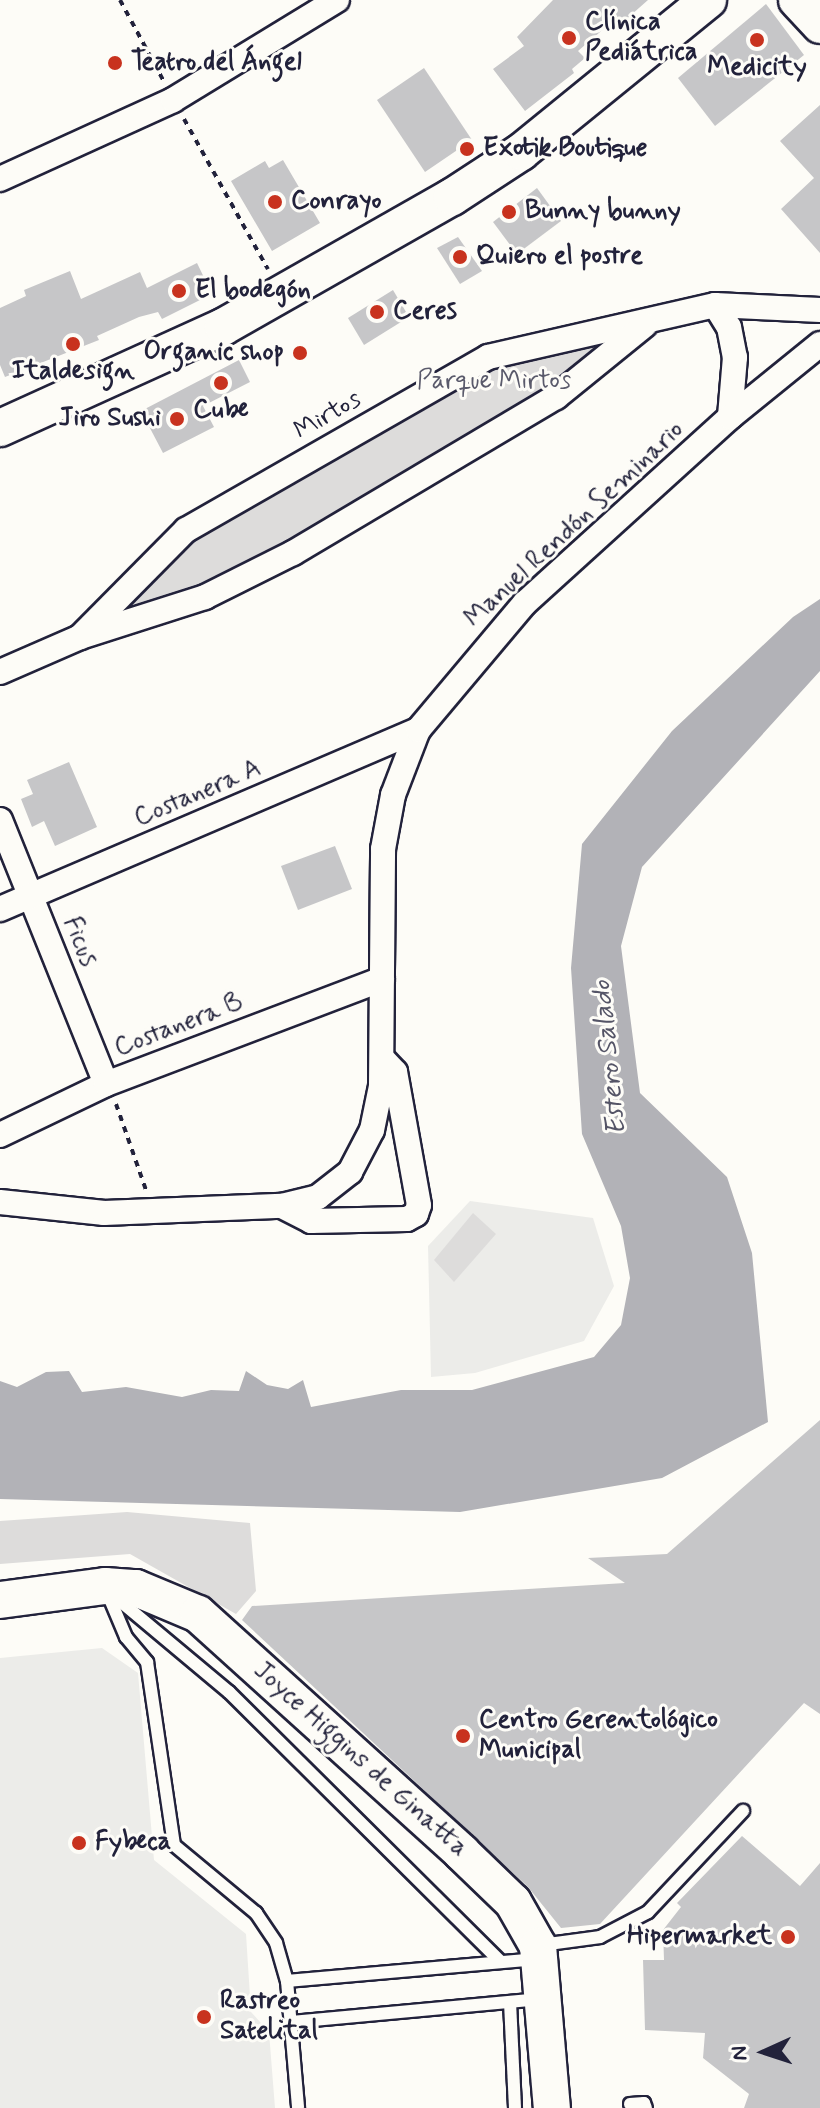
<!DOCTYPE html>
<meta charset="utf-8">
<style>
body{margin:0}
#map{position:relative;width:820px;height:2108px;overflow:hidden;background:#fdfcf7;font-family:Mynerve,sans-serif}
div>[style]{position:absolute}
.built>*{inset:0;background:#ecece9}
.green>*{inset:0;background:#dddcdb}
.water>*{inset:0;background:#b2b2b7}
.building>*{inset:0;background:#c6c6c8}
.path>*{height:4px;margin-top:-2px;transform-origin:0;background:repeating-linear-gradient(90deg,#22223b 0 6px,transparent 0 12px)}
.roads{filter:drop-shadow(2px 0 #22223b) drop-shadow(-2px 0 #22223b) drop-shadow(0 2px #22223b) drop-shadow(0 -2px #22223b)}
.lane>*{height:12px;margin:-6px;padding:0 6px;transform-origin:6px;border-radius:6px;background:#fdfcf7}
.street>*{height:24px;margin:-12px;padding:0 12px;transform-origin:12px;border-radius:12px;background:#fdfcf7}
.secondary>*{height:36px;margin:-18px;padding:0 18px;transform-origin:18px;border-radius:18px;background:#fdfcf7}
.dots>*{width:22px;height:22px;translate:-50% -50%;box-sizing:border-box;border:4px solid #fdfcf7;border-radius:50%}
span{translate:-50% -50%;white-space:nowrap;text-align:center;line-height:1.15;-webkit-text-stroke:6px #fdfcf7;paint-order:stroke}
.poi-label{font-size:26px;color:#22223b;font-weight:700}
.left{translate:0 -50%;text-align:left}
.right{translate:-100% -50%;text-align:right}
.park-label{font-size:26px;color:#5a5a6b}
.street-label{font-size:26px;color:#22223b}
.water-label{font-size:28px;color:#545466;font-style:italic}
.north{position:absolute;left:724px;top:2012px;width:80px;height:80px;-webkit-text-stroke:6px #fdfcf7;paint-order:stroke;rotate:267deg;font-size:22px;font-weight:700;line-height:32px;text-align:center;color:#22223b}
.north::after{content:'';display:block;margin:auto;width:28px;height:36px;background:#22223b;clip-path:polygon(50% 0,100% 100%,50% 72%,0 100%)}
</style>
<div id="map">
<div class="built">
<i style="clip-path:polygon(470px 1201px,593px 1218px,614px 1286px,584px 1341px,475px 1373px,431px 1377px,428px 1246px)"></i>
<i style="clip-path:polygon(102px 1648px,138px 1673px,154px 1860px,246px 1934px,251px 2012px,269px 2032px,275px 2108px,0 2108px,0 1658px)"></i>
</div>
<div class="green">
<i style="clip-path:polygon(646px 310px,605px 355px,225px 578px,80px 637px,186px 532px,483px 349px)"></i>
<i style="clip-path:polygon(473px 1213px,496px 1234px,454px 1282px,434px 1260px)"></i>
<i style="clip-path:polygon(127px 1512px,250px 1523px,256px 1591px,236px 1614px,130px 1554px,0 1564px,0 1521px)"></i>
</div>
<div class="water">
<i style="clip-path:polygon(820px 599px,820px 671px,642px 867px,621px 946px,640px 1093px,727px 1177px,752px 1253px,768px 1422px,662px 1478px,460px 1512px,0 1499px,0 1381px,17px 1387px,46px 1372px,69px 1371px,82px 1392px,126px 1387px,182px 1397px,211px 1390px,239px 1391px,246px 1371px,267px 1385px,288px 1389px,303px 1380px,311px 1407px,401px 1390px,472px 1390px,594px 1357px,621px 1325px,630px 1278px,621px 1226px,582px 1134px,571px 968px,582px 844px,672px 731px,793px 617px)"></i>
</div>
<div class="building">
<i style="clip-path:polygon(553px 0,648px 0,613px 31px,607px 26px,578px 51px,585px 58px,572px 69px,574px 73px,525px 111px,493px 69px,524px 46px,517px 37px)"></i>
<i style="clip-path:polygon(766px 4px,804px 55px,715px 126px,678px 78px)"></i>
<i style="clip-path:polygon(424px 68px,472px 140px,425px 172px,377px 100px)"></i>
<i style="clip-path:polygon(820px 105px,820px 253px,781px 209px,814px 178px,780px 141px)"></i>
<i style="clip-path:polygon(283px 160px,320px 223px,272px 251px,231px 181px,265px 161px,269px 168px)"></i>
<i style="clip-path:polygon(537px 188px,561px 221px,517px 254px,493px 222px)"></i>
<i style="clip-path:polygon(458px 237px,482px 271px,460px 284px,437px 248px)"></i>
<i style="clip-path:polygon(197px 263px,212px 294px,162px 319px,158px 312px,139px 317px,97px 336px,99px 340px,5px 377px,0 365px,0 308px,26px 296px,24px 290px,70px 271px,81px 299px,140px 272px,147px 288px)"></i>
<i style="clip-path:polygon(393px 290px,409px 317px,364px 345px,348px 318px)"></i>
<i style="clip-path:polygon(239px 360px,250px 382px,203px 406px,214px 427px,163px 453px,141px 411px)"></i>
<i style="clip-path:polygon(69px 762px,97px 827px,55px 846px,44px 821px,32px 827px,21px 799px,33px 794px,27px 780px)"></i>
<i style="clip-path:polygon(335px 846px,352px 889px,298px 910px,281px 866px)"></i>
<i style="clip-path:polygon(820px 1420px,820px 1714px,804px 1703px,600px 1924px,561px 1928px,528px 1887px,242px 1620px,252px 1606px,625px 1583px,588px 1558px,667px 1554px)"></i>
<i style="clip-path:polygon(742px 1836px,800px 1886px,820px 1863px,820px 2108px,744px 2108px,749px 2094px,703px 2058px,705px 2033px,645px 2030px,643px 1960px,664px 1960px,663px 1930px,681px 1907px,677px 1903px)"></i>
</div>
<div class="path">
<i style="left:120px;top:0;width:91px;rotate:61.7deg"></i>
<i style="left:184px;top:119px;width:172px;rotate:60.8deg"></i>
<i style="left:116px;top:1104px;width:91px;rotate:70.8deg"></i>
</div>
<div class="roads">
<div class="lane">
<i style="left:107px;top:1592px;width:49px;rotate:67.1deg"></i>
<i style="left:126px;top:1637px;width:33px;rotate:50deg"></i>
<i style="left:147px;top:1662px;width:185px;rotate:81.6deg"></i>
<i style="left:174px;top:1845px;width:107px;rotate:39.7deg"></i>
<i style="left:256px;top:1913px;width:36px;rotate:56deg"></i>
<i style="left:276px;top:1943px;width:40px;rotate:74deg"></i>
<i style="left:287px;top:1981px;width:127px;rotate:85deg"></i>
<i style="left:114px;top:1596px;width:150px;rotate:39.9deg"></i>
<i style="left:229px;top:1692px;width:383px;rotate:44.8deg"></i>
<i style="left:541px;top:1945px;width:60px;rotate:-7.7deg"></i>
<i style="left:600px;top:1937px;width:54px;rotate:-27.5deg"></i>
<i style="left:648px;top:1912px;width:139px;rotate:-46.8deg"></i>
<i style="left:287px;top:1981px;width:251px;rotate:-5deg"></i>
<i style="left:510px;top:2002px;width:106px;rotate:87.3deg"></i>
<i style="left:292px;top:2022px;width:249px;rotate:-5.3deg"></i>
<i style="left:630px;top:2104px;width:14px;rotate:-4deg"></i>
<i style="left:644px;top:2103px;width:5px;rotate:68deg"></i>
</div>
<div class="street">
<i style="left:0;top:179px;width:190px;rotate:-24.5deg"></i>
<i style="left:173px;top:100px;width:192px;rotate:-31.4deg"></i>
<i style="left:715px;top:305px;width:26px;rotate:58deg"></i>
<i style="left:729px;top:327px;width:31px;rotate:79deg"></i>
<i style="left:735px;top:357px;width:60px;rotate:94.8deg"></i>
<i style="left:80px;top:637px;width:151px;rotate:-45.3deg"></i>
<i style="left:186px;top:530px;width:348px;rotate:-29.8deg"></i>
<i style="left:488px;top:357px;width:233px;rotate:-12.9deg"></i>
<i style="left:715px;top:305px;width:105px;rotate:2.7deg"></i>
<i style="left:0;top:672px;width:87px;rotate:-23.6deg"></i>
<i style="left:80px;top:637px;width:131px;rotate:-17.7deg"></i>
<i style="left:205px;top:597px;width:98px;rotate:-26.6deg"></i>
<i style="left:293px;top:553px;width:306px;rotate:-30.7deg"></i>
<i style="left:556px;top:397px;width:114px;rotate:-39deg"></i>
<i style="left:0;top:820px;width:284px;rotate:68.1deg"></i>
<i style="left:0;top:909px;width:455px;rotate:-23.2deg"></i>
<i style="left:0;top:1135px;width:118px;rotate:-25.7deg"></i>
<i style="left:106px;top:1084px;width:295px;rotate:-20.8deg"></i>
<i style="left:0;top:1202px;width:105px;rotate:6deg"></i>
<i style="left:104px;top:1213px;width:178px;rotate:-2.3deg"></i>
<i style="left:282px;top:1206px;width:37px;rotate:-14deg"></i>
<i style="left:318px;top:1197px;width:41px;rotate:-38deg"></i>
<i style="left:350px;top:1172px;width:47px;rotate:-62.4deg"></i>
<i style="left:372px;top:1130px;width:45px;rotate:-78.4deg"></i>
<i style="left:381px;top:1086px;width:237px;rotate:-89.5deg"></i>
<i style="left:383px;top:849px;width:55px;rotate:-79.5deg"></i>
<i style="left:393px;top:795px;width:70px;rotate:-69deg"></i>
<i style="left:418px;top:730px;width:166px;rotate:-49.9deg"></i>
<i style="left:525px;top:603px;width:277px;rotate:-42.2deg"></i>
<i style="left:730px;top:417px;width:116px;rotate:-39deg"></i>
<i style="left:282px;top:1206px;width:33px;rotate:27deg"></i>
<i style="left:311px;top:1221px;width:96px;rotate:-1.2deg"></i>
<i style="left:407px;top:1219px;width:10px;rotate:-29deg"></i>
<i style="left:416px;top:1214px;width:9px;rotate:-72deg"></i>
<i style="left:419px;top:1205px;width:135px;rotate:-100.2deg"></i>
<i style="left:395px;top:1072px;width:18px;rotate:-133deg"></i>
</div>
<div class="secondary">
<i style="left:797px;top:0;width:34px;rotate:47deg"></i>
<i style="left:0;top:428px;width:245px;rotate:-24.4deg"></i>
<i style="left:223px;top:327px;width:263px;rotate:-29.6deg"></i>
<i style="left:452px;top:197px;width:82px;rotate:-33.1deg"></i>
<i style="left:521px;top:152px;width:241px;rotate:-39.1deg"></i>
<i style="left:0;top:1600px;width:106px;rotate:-7.6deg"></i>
<i style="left:105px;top:1586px;width:31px;rotate:4deg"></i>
<i style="left:136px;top:1588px;width:67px;rotate:22.8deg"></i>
<i style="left:198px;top:1614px;width:355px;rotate:42.1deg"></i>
<i style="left:461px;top:1852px;width:72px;rotate:43.9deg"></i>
<i style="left:513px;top:1902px;width:51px;rotate:60.4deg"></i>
<i style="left:538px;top:1946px;width:163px;rotate:85.1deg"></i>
</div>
</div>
<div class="dots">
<i style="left:569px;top:38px;background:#c8321e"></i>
<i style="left:757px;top:40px;background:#c8321e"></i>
<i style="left:115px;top:63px;background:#c8321e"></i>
<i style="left:467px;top:149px;background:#c8321e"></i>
<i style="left:275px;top:202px;background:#c8321e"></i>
<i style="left:509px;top:212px;background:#c8321e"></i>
<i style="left:460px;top:257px;background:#c8321e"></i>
<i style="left:179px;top:291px;background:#c8321e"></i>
<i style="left:377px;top:312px;background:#c8321e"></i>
<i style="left:73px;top:344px;background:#c8321e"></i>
<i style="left:300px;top:353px;background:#c8321e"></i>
<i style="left:221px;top:383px;background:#c8321e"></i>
<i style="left:177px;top:419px;background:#c8321e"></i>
<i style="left:463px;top:1736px;background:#c8321e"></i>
<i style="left:79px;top:1843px;background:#c8321e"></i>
<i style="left:788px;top:1937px;background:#c8321e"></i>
<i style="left:204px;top:2017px;background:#c8321e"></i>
</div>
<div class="poi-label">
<span class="left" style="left:585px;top:38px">Clínica<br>Pediátrica</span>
<span class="left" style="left:131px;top:63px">Teatro del Ángel</span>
<span style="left:757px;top:68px">Medicity</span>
<span class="left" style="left:483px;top:149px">Exotik Boutique</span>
<span class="left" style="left:291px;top:202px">Conrayo</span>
<span class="left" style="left:525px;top:212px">Bunny bunny</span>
<span class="left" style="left:476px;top:257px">Quiero el postre</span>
<span class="left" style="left:195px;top:291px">El bodegón</span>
<span class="left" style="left:393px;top:312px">Ceres</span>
<span class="right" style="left:284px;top:353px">Organic shop</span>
<span style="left:73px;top:372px">Italdesign</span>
<span style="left:221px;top:411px">Cube</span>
<span class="right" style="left:161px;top:419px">Jiro Sushi</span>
<span class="left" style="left:479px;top:1736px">Centro Gerentológico<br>Municipal</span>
<span class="left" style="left:95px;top:1843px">Fybeca</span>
<span class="right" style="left:772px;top:1937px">Hipermarket</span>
<span class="left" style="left:220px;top:2017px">Rastreo<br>Satelital</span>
</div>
<div class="park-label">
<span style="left:494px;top:382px">Parque Mirtos</span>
</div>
<div class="street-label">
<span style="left:328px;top:416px;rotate:-30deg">Mirtos</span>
<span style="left:575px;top:525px;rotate:-43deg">Manuel Rendón Seminario</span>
<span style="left:198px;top:794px;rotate:-23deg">Costanera A</span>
<span style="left:79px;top:942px;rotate:68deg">Ficus</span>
<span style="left:179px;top:1026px;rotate:-21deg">Costanera B</span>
<span style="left:360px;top:1760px;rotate:42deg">Joyce Higgins de Ginatta</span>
</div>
<div class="water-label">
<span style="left:610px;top:1058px;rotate:-96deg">Estero Salado</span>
</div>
<div class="north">N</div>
</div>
